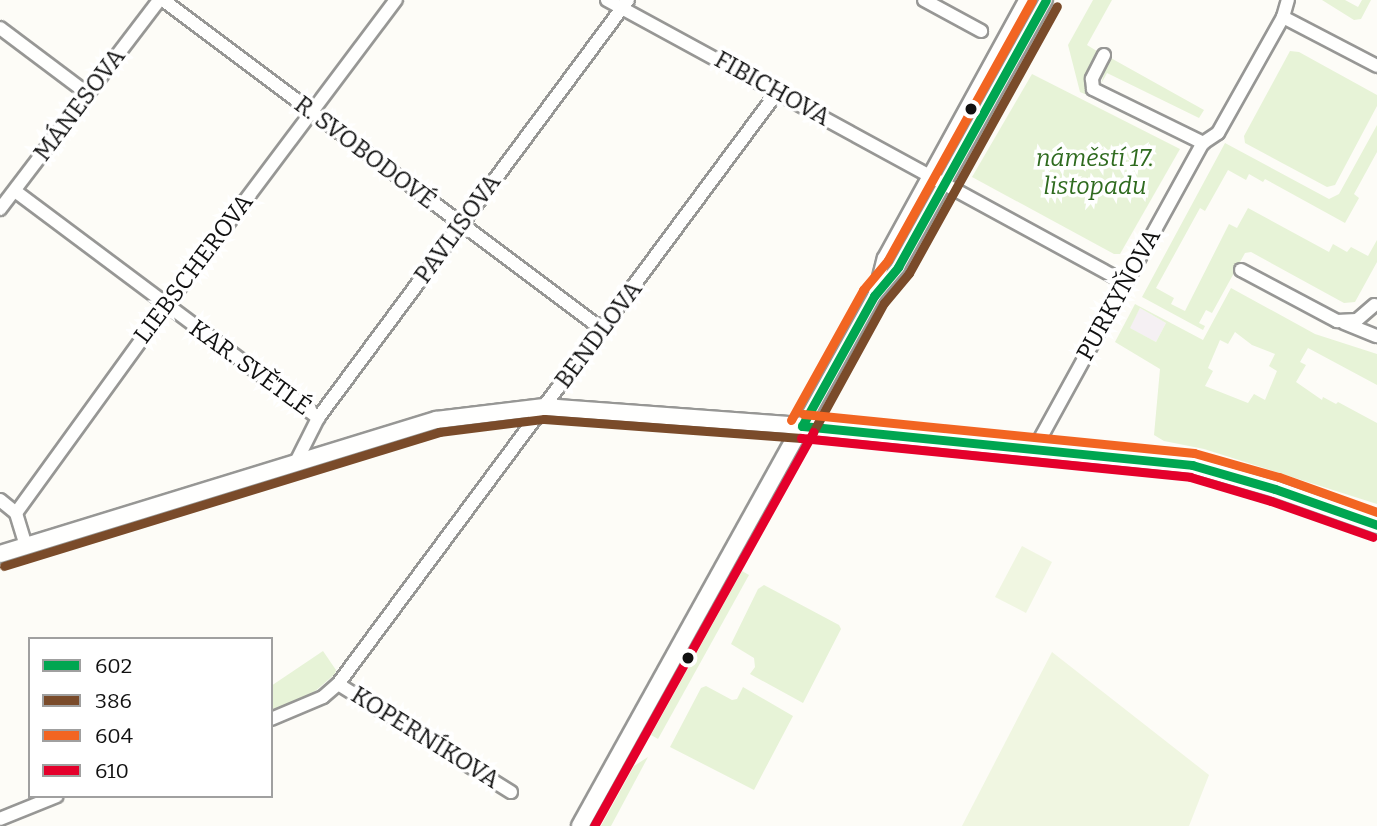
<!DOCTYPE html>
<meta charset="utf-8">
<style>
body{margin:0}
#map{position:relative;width:1377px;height:826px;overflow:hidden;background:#fdfcf7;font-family:Bitter,serif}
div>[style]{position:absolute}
.industrial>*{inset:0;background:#f5f0f3}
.green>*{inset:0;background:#e7f3d7}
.pitch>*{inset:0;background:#f0f6e1}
.roads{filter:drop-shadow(2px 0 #979795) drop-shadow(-2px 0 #979795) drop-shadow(0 2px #979795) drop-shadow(0 -2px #979795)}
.minor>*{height:12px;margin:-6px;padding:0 6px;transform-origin:6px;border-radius:6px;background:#fffffe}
.tertiary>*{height:16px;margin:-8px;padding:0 8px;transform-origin:8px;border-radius:8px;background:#fffffe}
.bus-1>*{height:9px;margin:-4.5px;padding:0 4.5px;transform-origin:4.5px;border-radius:4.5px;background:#00a651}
.bus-2>*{height:9px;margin:-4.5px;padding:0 4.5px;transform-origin:4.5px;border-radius:4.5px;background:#7a4b2a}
.bus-3>*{height:9px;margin:-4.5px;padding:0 4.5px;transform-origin:4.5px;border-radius:4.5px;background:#f26522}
.bus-4>*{height:9px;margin:-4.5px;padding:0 4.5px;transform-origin:4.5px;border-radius:4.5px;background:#e4002b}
.dots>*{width:19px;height:19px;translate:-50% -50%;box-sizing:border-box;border:4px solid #fff;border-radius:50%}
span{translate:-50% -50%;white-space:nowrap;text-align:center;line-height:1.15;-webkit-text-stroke:7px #fff;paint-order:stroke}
.street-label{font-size:24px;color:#111}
.park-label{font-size:24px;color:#2f6b1f;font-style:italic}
.legend{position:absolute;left:28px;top:637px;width:245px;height:161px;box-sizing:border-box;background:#fff;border:2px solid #a0a0a0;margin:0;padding:9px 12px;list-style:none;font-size:21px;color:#111}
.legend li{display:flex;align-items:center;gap:14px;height:35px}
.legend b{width:35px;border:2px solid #a0a0a0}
</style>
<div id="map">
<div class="industrial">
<i style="clip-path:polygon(1140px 308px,1166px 323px,1156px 342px,1129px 328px)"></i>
</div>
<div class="green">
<i style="clip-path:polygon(1035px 0,1040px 0,957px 152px,953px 149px)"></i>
<i style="clip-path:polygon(1093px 0,1112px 0,1087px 45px,1100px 53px,1085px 80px,1087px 95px,1080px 92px,1068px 45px)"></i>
<i style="clip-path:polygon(1322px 0,1345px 0,1358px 7px,1362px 0,1371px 0,1361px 19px,1354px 20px)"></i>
<i style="clip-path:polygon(1290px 51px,1299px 52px,1377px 95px,1377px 106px,1335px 185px,1327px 187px,1245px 143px,1244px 136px)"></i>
<i style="clip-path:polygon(1109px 57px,1204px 110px,1199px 118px,1107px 73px,1101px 84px)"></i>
<i style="clip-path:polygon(1032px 74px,1180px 149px,1120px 254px,1114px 254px,972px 177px)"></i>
<i style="clip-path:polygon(1377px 125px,1377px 152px,1354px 194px,1359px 198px,1345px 223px,1265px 179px,1263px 182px,1249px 174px,1246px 180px,1228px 170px,1205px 211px,1200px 208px,1156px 288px,1174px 298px,1171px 304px,1185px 311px,1229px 224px,1237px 228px,1248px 208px,1329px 252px,1333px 244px,1347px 252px,1351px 247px,1368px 256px,1377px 240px,1377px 262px,1355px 302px,1344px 303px,1251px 252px,1245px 253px,1212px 313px,1206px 310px,1199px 323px,1205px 326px,1203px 330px,1142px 297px,1225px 143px,1329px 199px,1339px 194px)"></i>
<i style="clip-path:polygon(evenodd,1231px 288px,1315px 334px,1377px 354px,1377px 385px,1308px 348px,1300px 362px,1306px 365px,1296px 382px,1322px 400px,1323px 397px,1336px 404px,1338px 402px,1377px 423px,1377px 504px,1204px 449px,1164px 441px,1154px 435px,1160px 369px,1115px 342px,1135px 304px,1203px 340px,1231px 288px,1140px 308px,1166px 323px,1156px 342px,1130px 328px,1140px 308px,1231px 288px,1235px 332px,1252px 345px,1275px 354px,1269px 366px,1277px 371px,1265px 400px,1254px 394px,1248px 403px,1205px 386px,1213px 371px,1208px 368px,1220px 340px,1228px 344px,1235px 332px)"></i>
<i style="clip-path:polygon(742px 571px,749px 575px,658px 739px,651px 735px)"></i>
<i style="clip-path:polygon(764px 585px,839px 625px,841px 629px,803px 703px,750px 674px,755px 667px,754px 658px,731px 644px,758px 589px)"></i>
<i style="clip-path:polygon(323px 651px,336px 670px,335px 674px,313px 693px,271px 712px,271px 686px)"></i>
<i style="clip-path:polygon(706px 686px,732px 700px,737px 699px,743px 687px,793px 716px,754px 790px,670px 747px,701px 688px)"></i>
<i style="clip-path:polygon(648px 757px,611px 826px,601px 826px,634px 766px)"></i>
</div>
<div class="pitch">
<i style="clip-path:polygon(1022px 546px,1052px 562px,1026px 613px,995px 597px)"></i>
<i style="clip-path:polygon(1052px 652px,1209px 775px,1189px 826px,962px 826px)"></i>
</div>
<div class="roads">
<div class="minor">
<i style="left:163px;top:0;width:550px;rotate:36.87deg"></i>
<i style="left:607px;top:0;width:591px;rotate:28.6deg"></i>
<i style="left:924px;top:0;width:65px;rotate:28.5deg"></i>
<i style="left:1283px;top:17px;width:106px;rotate:27.5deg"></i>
<i style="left:0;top:28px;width:110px;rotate:36.9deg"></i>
<i style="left:1104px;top:55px;width:27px;rotate:117deg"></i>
<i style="left:1092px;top:79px;width:10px;rotate:84deg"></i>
<i style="left:1093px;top:89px;width:123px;rotate:26.1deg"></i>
<i style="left:15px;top:191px;width:379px;rotate:36.8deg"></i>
<i style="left:0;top:209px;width:263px;rotate:-52.7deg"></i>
<i style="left:1241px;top:270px;width:109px;rotate:28deg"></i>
<i style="left:1337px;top:321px;width:20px;rotate:-3deg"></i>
<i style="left:1357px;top:320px;width:23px;rotate:-41deg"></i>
<i style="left:875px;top:293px;width:36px;rotate:-76deg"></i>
<i style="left:884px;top:258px;width:294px;rotate:-61.3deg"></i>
<i style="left:1344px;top:323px;width:35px;rotate:22deg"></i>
<i style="left:802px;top:426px;width:149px;rotate:-61deg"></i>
<i style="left:874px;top:296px;width:38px;rotate:-50deg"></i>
<i style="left:898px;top:267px;width:305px;rotate:-61deg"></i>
<i style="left:1035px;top:448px;width:348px;rotate:-61.2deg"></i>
<i style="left:1203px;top:143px;width:18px;rotate:-34deg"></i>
<i style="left:1218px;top:133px;width:133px;rotate:-60.7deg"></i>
<i style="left:1283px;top:17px;width:18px;rotate:-74deg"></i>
<i style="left:296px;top:462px;width:49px;rotate:-63.4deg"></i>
<i style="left:318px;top:418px;width:520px;rotate:-53.44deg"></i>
<i style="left:0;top:500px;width:21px;rotate:39deg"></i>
<i style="left:26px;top:546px;width:34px;rotate:-107deg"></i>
<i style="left:16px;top:513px;width:256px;rotate:-54.1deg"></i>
<i style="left:166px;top:306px;width:383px;rotate:-53.1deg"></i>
<i style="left:338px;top:684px;width:204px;rotate:32deg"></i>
<i style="left:271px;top:719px;width:56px;rotate:-22.9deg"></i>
<i style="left:323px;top:697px;width:20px;rotate:-41deg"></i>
<i style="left:338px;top:684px;width:738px;rotate:-53.42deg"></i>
<i style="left:0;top:819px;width:61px;rotate:-22deg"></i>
</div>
<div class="tertiary">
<i style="left:0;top:554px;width:456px;rotate:-17.1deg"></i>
<i style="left:436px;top:420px;width:109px;rotate:-6.9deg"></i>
<i style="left:544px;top:407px;width:259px;rotate:4.2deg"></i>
<i style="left:802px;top:426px;width:392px;rotate:5.7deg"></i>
<i style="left:1192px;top:465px;width:86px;rotate:16.1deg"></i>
<i style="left:1275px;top:489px;width:108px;rotate:19.4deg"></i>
<i style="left:580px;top:826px;width:457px;rotate:-61deg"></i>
</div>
</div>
<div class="bus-1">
<i style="left:802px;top:426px;width:392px;rotate:5.7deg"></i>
<i style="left:1192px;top:465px;width:86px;rotate:16.1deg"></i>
<i style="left:1275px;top:489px;width:108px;rotate:19.4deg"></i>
<i style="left:802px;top:426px;width:149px;rotate:-61deg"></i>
<i style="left:874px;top:296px;width:38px;rotate:-50deg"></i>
<i style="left:898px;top:267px;width:305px;rotate:-61deg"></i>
</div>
<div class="bus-2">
<i style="left:813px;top:432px;width:147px;rotate:-61.2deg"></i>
<i style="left:884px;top:303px;width:39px;rotate:-50deg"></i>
<i style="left:909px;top:273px;width:305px;rotate:-61deg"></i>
<i style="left:4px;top:566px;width:455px;rotate:-17.1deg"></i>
<i style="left:439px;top:432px;width:106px;rotate:-7.1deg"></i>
<i style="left:544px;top:419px;width:258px;rotate:4.2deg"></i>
</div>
<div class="bus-3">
<i style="left:803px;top:414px;width:393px;rotate:5.7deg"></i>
<i style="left:1194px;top:453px;width:88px;rotate:15.8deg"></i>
<i style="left:1279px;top:477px;width:104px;rotate:19.7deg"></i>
<i style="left:791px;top:420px;width:149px;rotate:-61deg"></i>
<i style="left:863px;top:290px;width:39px;rotate:-50deg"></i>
<i style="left:888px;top:260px;width:297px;rotate:-61deg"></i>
</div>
<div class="bus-4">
<i style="left:801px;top:438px;width:391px;rotate:5.7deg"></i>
<i style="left:1190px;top:477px;width:84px;rotate:16.5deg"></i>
<i style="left:1271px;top:501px;width:108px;rotate:19.4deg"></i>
<i style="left:594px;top:826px;width:451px;rotate:-60.9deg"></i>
</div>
<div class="dots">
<i style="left:971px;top:109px;background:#111"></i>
<i style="left:688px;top:658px;background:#111"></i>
</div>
<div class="street-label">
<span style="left:772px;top:89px;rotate:29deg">FIBICHOVA</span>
<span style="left:80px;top:105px;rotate:-53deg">MÁNESOVA</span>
<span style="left:365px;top:153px;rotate:37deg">R. SVOBODOVÉ</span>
<span style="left:458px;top:229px;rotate:-54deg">PAVLISOVA</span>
<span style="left:194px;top:269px;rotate:-53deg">LIEBSCHEROVA</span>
<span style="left:1119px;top:295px;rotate:-61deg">PURKYŇOVA</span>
<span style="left:599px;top:335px;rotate:-53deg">BENDLOVA</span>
<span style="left:250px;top:368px;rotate:36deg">KAR. SVĚTLÉ</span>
<span style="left:425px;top:738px;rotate:32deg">KOPERNÍKOVA</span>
</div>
<div class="park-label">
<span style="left:1095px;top:173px">náměstí 17.<br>listopadu</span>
</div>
<ul class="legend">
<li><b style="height:9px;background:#00a651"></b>602</li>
<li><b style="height:9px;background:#7a4b2a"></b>386</li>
<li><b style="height:9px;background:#f26522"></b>604</li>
<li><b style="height:9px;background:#e4002b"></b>610</li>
</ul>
</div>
